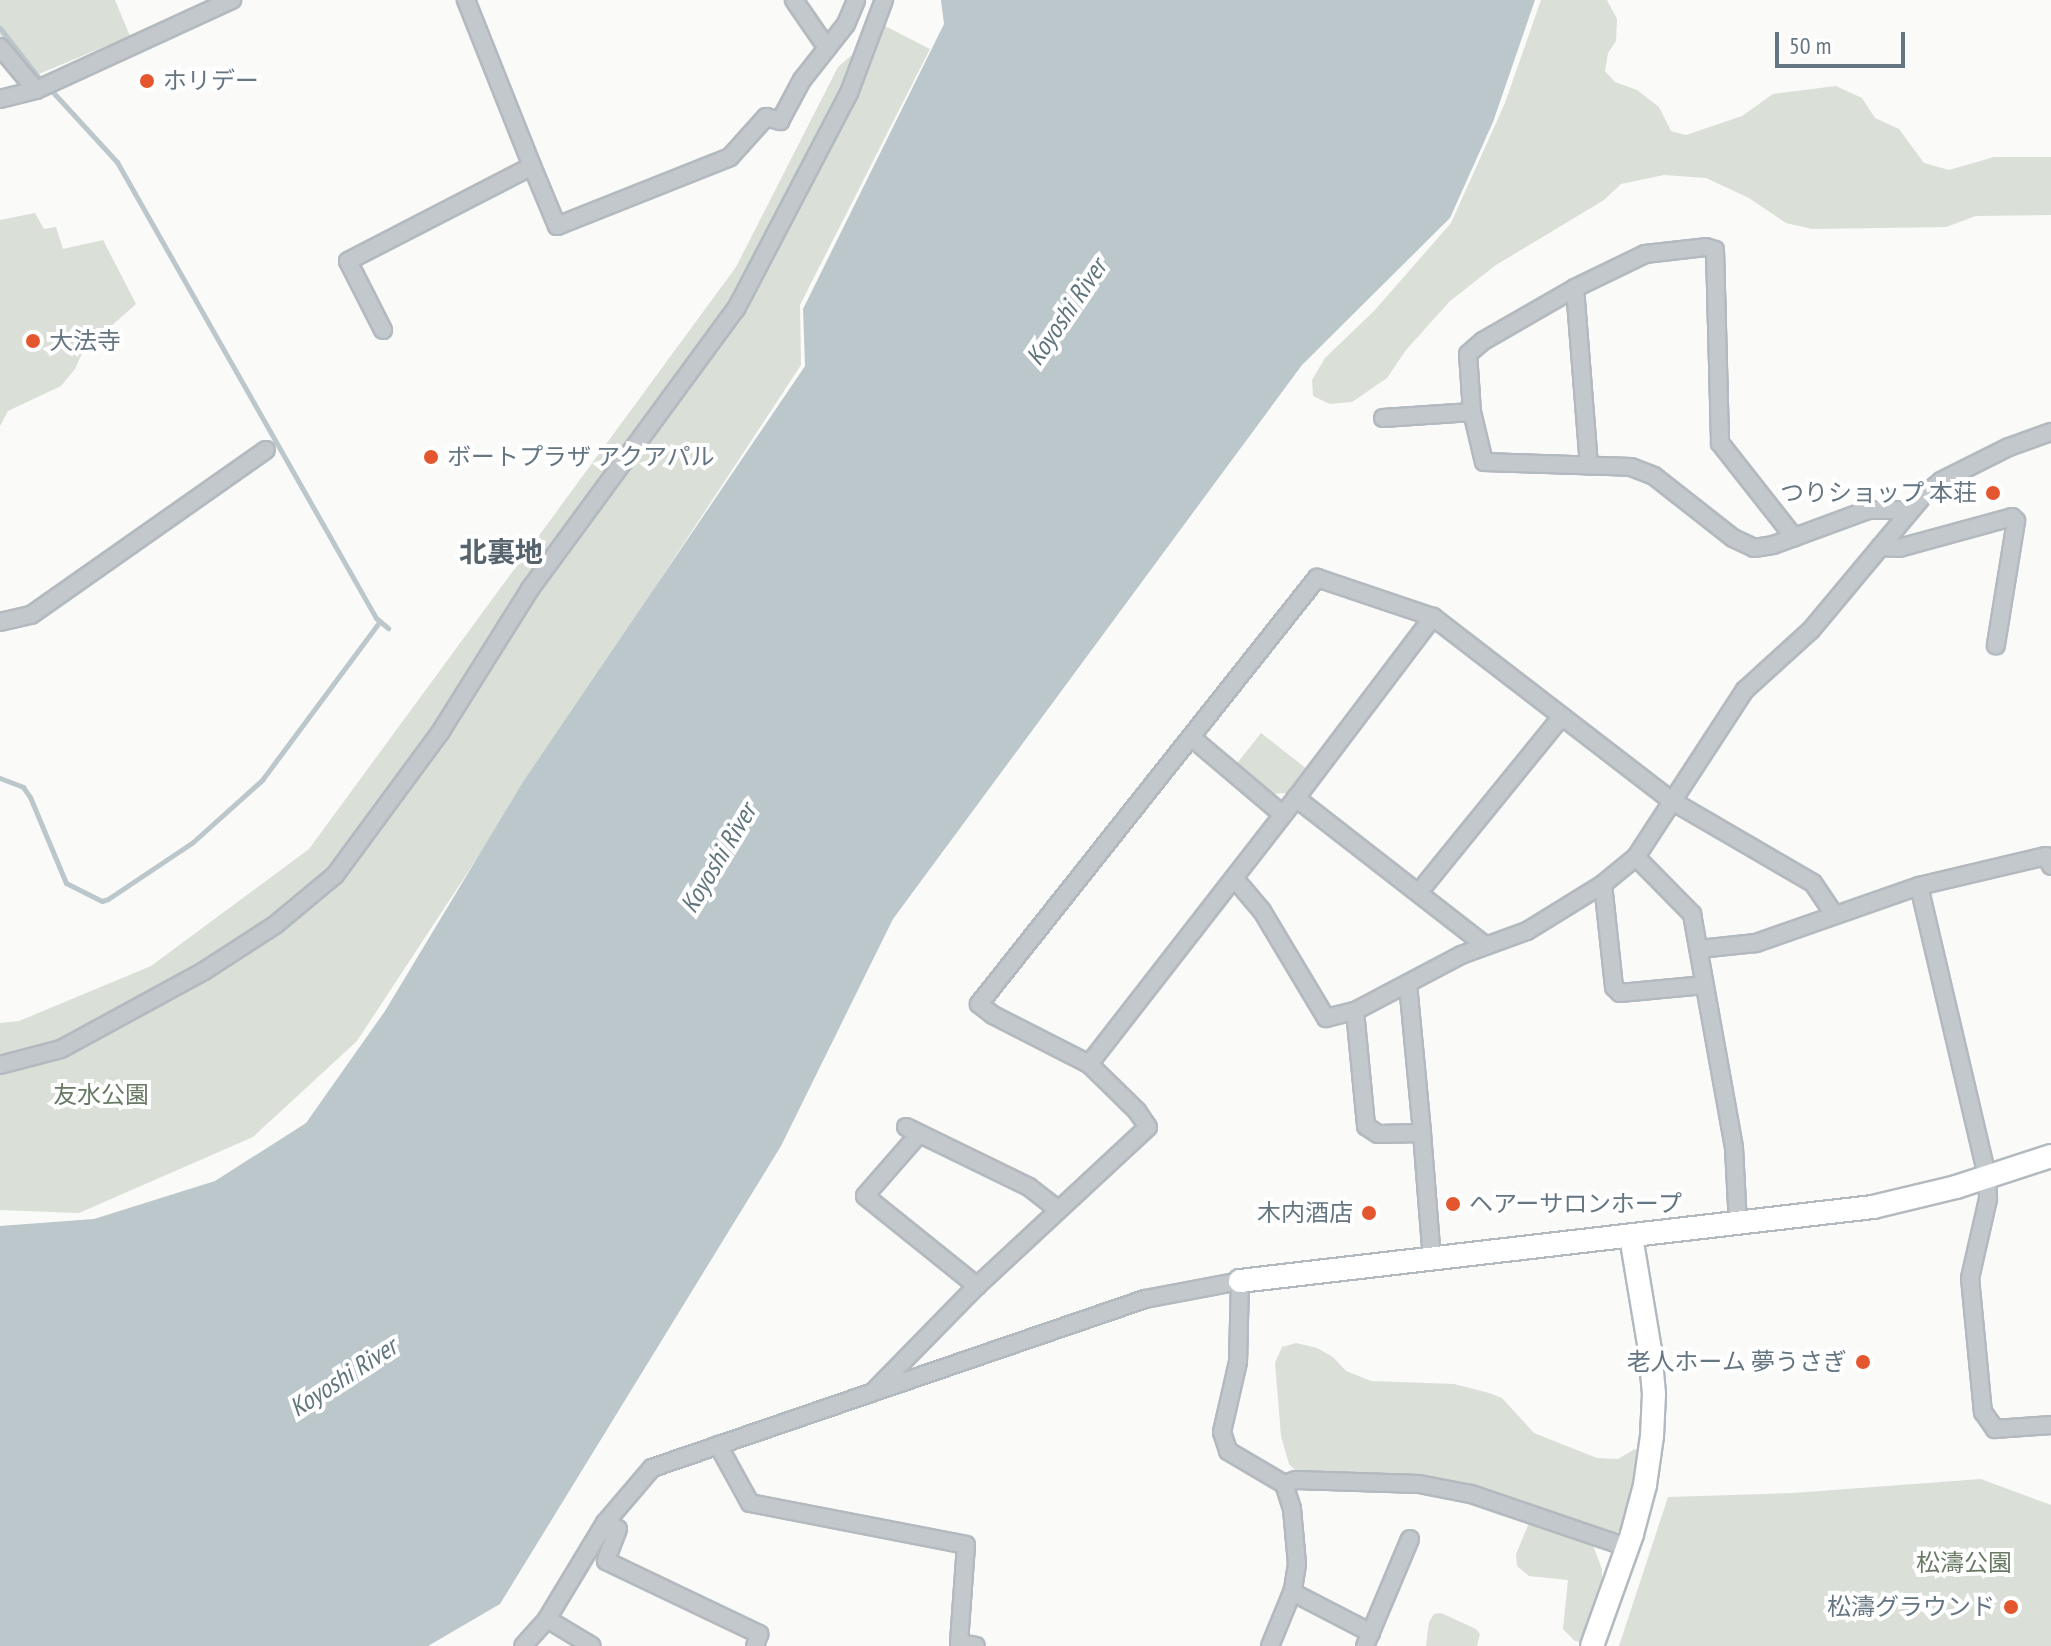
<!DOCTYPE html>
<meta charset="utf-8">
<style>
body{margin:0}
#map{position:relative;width:2051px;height:1646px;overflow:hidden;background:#fafaf8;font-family:"PT Sans Narrow","Noto Sans JP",sans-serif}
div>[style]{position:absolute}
.green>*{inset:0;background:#dadfd7}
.water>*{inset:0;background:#bbc7cb}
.stream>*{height:5px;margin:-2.5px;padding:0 2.5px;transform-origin:2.5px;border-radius:2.5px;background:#bbc7cb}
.roads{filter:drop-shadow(2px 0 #b3babf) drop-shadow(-2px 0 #b3babf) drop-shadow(0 2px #b3babf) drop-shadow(0 -2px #b3babf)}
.street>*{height:16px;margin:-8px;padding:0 8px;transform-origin:8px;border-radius:8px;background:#c3c8cc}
.secondary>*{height:22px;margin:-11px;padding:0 11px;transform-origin:11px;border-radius:11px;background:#fff}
.dots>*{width:22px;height:22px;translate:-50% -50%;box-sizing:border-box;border:4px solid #fff;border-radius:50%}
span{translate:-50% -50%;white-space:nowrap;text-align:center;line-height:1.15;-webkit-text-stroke:8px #fff;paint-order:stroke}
.poi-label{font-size:24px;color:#657683}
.left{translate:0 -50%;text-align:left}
.right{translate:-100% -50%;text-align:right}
.park-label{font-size:24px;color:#687a64}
.water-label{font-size:26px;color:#60757c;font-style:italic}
.quarter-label{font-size:28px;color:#57646e;font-weight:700}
.scale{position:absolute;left:1775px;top:32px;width:130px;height:36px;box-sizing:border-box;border:4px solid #657683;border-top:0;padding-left:10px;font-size:24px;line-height:28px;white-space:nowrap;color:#657683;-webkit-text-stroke:6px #fff;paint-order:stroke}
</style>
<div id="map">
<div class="green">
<i style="clip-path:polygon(0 0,115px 0,130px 36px,34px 76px,0 35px)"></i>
<i style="clip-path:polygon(1541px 0,1607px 0,1617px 19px,1616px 41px,1608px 53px,1605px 71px,1615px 82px,1637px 90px,1659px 107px,1671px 131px,1686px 135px,1742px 116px,1773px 94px,1836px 86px,1862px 98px,1875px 118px,1899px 129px,1924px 163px,1949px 170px,1994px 157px,2051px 157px,2051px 215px,1976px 216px,1946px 227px,1812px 229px,1786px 223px,1749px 198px,1706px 178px,1664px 175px,1621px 184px,1604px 200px,1496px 265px,1450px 301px,1406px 350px,1387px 378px,1352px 402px,1330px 404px,1313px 396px,1312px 380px,1325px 358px,1374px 311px,1451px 223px,1505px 103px)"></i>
<i style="clip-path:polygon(885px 26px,930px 49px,800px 305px,801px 365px,357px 1041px,253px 1137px,79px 1213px,0 1210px,0 1023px,19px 1021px,151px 966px,309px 849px,736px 267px,838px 67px)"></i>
<i style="clip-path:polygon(35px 213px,44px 229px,56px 227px,63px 249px,103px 240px,136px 304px,83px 351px,75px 369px,61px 386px,8px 411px,0 426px,0 220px)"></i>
<i style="clip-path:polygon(1261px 733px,1307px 769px,1288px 793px,1270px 794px,1235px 766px)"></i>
<i style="clip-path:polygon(1296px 1343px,1317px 1348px,1333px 1357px,1346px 1371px,1371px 1381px,1454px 1384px,1489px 1393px,1502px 1398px,1534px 1433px,1597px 1458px,1618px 1459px,1635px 1449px,1639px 1452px,1633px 1489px,1620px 1530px,1614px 1535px,1418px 1477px,1298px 1473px,1289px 1464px,1281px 1436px,1275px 1363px,1282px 1347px)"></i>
<i style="clip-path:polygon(1981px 1479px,2051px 1505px,2051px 1646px,1619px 1646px,1668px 1497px,1793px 1493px)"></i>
<i style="clip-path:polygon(1529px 1523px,1587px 1539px,1594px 1548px,1602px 1569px,1602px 1587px,1581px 1642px,1575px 1641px,1563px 1629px,1568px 1580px,1529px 1576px,1517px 1566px,1516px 1554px)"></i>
<i style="clip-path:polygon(1441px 1613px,1476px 1629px,1480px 1634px,1477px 1646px,1426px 1646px,1429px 1622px,1434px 1614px)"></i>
</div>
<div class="water">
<i style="clip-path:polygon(941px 0,1535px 0,1493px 122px,1450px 218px,1302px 365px,893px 919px,781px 1146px,500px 1604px,428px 1646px,0 1646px,0 1226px,94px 1219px,215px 1181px,306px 1123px,385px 1011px,523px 782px,805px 366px,803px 309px,944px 24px)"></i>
</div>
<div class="stream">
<i style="left:0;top:28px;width:68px;rotate:52.1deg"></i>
<i style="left:51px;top:90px;width:98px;rotate:47.5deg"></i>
<i style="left:117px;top:162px;width:524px;rotate:60.4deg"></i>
<i style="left:376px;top:618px;width:16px;rotate:40deg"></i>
<i style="left:0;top:778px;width:25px;rotate:21deg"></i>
<i style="left:23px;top:787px;width:12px;rotate:55deg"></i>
<i style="left:30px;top:797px;width:93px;rotate:67.3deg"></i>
<i style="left:66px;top:883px;width:40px;rotate:26.6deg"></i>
<i style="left:102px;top:901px;width:6px;rotate:-18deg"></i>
<i style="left:108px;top:899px;width:102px;rotate:-33.8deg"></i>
<i style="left:193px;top:842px;width:93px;rotate:-41.9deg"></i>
<i style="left:262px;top:780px;width:198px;rotate:-53.4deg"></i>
</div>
<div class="roads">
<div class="street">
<i style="left:794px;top:0;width:58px;rotate:55.5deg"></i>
<i style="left:0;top:47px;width:56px;rotate:50.1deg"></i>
<i style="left:0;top:99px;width:37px;rotate:-14deg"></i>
<i style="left:36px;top:90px;width:216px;rotate:-24.7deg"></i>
<i style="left:532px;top:166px;width:65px;rotate:67.4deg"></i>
<i style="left:557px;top:226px;width:186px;rotate:-21.7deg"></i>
<i style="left:730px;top:157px;width:54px;rotate:-48deg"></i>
<i style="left:766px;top:117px;width:15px;rotate:16deg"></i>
<i style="left:780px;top:121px;width:47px;rotate:-61.8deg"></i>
<i style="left:802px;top:80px;width:71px;rotate:-51.8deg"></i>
<i style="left:846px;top:24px;width:26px;rotate:-67deg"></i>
<i style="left:1575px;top:288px;width:178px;rotate:85.5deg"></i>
<i style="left:383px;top:330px;width:77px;rotate:-116.9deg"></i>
<i style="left:348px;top:261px;width:207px;rotate:-27.3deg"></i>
<i style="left:532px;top:166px;width:179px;rotate:-111.7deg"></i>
<i style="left:1472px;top:412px;width:58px;rotate:-93.9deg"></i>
<i style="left:1468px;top:354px;width:20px;rotate:-41deg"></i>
<i style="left:1483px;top:341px;width:106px;rotate:-29.9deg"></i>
<i style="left:1575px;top:288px;width:78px;rotate:-25.9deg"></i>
<i style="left:1645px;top:254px;width:61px;rotate:-6.5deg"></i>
<i style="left:1706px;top:247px;width:9px;rotate:18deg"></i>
<i style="left:1715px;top:250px;width:193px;rotate:88.5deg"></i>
<i style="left:1720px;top:443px;width:120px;rotate:51.8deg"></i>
<i style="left:1383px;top:418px;width:89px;rotate:-3.9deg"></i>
<i style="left:1472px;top:412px;width:51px;rotate:76.5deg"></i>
<i style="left:1484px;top:462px;width:147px;rotate:1.9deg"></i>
<i style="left:1631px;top:467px;width:25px;rotate:21deg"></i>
<i style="left:1654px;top:476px;width:100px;rotate:38.1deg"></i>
<i style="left:1733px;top:538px;width:23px;rotate:25deg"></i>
<i style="left:1754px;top:548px;width:19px;rotate:-9deg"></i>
<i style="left:1773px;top:545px;width:101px;rotate:-20.2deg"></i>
<i style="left:1868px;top:510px;width:43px"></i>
<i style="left:1880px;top:547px;width:19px;rotate:3deg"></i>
<i style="left:1899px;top:548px;width:117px;rotate:-15.3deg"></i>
<i style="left:2012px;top:517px;width:6px;rotate:45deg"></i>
<i style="left:2016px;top:521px;width:126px;rotate:99.2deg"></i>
<i style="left:0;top:622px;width:32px;rotate:-13deg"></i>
<i style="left:31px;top:615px;width:287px;rotate:-35.1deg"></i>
<i style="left:1191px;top:737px;width:119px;rotate:40.2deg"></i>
<i style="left:1296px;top:798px;width:227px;rotate:-52.9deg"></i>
<i style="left:1636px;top:857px;width:80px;rotate:45.5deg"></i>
<i style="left:1692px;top:914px;width:238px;rotate:79.8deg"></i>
<i style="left:1734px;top:1148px;width:77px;rotate:87deg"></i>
<i style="left:1234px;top:878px;width:43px;rotate:49.7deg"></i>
<i style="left:1262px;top:911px;width:125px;rotate:59.1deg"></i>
<i style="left:1326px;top:1018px;width:30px;rotate:-14deg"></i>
<i style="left:1355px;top:1011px;width:120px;rotate:-27.8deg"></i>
<i style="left:1461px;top:955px;width:70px;rotate:-20deg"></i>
<i style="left:1527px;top:931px;width:89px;rotate:-31.7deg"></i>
<i style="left:1603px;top:884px;width:43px;rotate:-39.3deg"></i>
<i style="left:1636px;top:857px;width:199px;rotate:-56.9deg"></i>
<i style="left:1745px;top:690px;width:89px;rotate:-42.3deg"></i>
<i style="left:1811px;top:630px;width:176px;rotate:-50.1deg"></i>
<i style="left:1924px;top:495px;width:22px;rotate:-39deg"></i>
<i style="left:1941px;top:481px;width:76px;rotate:-26.6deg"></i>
<i style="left:2009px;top:447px;width:45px;rotate:-19.7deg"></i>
<i style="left:1603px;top:884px;width:104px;rotate:83.9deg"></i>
<i style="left:1614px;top:987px;width:8px;rotate:45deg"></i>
<i style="left:1620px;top:993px;width:85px;rotate:-5.4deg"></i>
<i style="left:1919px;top:886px;width:299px;rotate:76.8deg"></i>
<i style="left:1987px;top:1177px;width:22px;rotate:87deg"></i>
<i style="left:1988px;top:1199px;width:81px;rotate:102.8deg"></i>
<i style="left:1970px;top:1278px;width:135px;rotate:84.5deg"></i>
<i style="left:1983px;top:1412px;width:21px;rotate:55deg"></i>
<i style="left:1995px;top:1429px;width:56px;rotate:-4.1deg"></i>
<i style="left:1419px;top:892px;width:225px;rotate:-50.9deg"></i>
<i style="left:1699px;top:949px;width:57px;rotate:-6deg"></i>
<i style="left:1756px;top:943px;width:173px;rotate:-19.3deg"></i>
<i style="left:1919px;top:886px;width:130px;rotate:-13.3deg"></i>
<i style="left:2046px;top:856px;width:11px;rotate:63deg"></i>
<i style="left:1408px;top:984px;width:150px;rotate:84.6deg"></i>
<i style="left:1355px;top:1011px;width:116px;rotate:84.5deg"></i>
<i style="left:1366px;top:1126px;width:14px;rotate:34deg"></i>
<i style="left:1378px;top:1134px;width:44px;rotate:-1.3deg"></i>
<i style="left:1422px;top:1133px;width:126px;rotate:85.5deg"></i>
<i style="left:1089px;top:1064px;width:108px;rotate:-153deg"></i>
<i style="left:993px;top:1015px;width:18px;rotate:-142deg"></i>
<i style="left:979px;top:1004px;width:544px;rotate:-51.57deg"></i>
<i style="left:1317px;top:578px;width:122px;rotate:18.6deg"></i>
<i style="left:1433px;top:617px;width:302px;rotate:37.6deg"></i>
<i style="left:1672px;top:801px;width:163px;rotate:30.2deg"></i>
<i style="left:1813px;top:883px;width:37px;rotate:56deg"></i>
<i style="left:0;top:1065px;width:63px;rotate:-14.7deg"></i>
<i style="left:61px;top:1049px;width:163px;rotate:-28.6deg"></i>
<i style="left:204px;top:971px;width:85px;rotate:-32.9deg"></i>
<i style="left:275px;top:925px;width:78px;rotate:-39.8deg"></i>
<i style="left:335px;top:875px;width:179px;rotate:-53.6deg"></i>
<i style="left:441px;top:731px;width:168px;rotate:-57.9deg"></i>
<i style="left:530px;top:589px;width:348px;rotate:-53.7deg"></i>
<i style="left:736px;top:309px;width:244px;rotate:-62.4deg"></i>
<i style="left:849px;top:93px;width:99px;rotate:-69.4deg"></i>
<i style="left:906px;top:1127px;width:137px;rotate:26deg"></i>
<i style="left:1029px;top:1187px;width:36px;rotate:38deg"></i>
<i style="left:919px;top:1134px;width:82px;rotate:131.1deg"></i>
<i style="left:865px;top:1196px;width:144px;rotate:38.8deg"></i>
<i style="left:875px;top:1390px;width:146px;rotate:-45.6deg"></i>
<i style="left:977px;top:1286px;width:233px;rotate:-42.9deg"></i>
<i style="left:1148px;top:1127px;width:19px;rotate:-125deg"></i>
<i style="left:1137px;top:1111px;width:67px;rotate:-135.6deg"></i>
<i style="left:1089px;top:1064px;width:337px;rotate:-52.1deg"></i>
<i style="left:1296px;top:798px;width:239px;rotate:37.9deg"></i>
<i style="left:718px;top:1445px;width:66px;rotate:61.1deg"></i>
<i style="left:750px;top:1503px;width:220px;rotate:11deg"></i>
<i style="left:966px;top:1545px;width:98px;rotate:94.1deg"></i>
<i style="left:959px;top:1643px;width:17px;rotate:10deg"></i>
<i style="left:1284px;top:1484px;width:13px;rotate:-18deg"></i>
<i style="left:1296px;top:1480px;width:123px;rotate:1.9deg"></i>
<i style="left:1419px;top:1484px;width:53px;rotate:10.9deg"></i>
<i style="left:1471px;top:1494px;width:165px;rotate:18.8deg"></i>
<i style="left:605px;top:1523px;width:14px;rotate:25deg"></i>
<i style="left:618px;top:1529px;width:34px;rotate:111deg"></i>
<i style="left:606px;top:1561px;width:170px;rotate:25.5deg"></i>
<i style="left:759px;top:1634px;width:13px;rotate:108deg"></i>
<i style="left:1292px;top:1592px;width:89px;rotate:27.4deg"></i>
<i style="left:547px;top:1619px;width:52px;rotate:31deg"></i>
<i style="left:523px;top:1646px;width:36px;rotate:-48deg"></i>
<i style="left:547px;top:1619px;width:112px;rotate:-58.9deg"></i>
<i style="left:605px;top:1523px;width:72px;rotate:-49.5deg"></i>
<i style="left:652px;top:1468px;width:521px;rotate:-18.92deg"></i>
<i style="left:1145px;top:1299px;width:97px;rotate:-10.7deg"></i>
<i style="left:1240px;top:1281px;width:81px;rotate:91.4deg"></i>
<i style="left:1238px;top:1362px;width:72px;rotate:102.9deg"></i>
<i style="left:1222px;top:1432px;width:20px;rotate:72deg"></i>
<i style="left:1228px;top:1451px;width:65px;rotate:30.5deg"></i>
<i style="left:1284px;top:1484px;width:26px;rotate:72deg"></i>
<i style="left:1292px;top:1509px;width:55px;rotate:84.8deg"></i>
<i style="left:1297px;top:1564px;width:26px;rotate:99deg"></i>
<i style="left:1293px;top:1590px;width:61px;rotate:112.3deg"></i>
<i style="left:1365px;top:1646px;width:116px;rotate:-67.2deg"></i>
</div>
<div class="secondary">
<i style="left:1240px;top:1281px;width:637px;rotate:-6.67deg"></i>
<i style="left:1873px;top:1207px;width:85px;rotate:-13.5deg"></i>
<i style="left:1956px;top:1187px;width:100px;rotate:-18.1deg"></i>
<i style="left:1592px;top:1646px;width:119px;rotate:-70.3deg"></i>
<i style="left:1632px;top:1534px;width:51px;rotate:-75.1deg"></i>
<i style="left:1645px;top:1485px;width:49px;rotate:-81.9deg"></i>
<i style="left:1652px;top:1436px;width:42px;rotate:-87.3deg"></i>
<i style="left:1654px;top:1394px;width:44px;rotate:-95.2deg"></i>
<i style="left:1650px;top:1350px;width:115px;rotate:-99.5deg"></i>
</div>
</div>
<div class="dots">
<i style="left:147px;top:81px;background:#e4572e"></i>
<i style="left:33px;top:341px;background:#e4572e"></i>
<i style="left:431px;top:457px;background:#e4572e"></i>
<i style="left:1993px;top:493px;background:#e4572e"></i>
<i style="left:1453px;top:1204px;background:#e4572e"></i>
<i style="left:1369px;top:1213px;background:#e4572e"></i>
<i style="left:1863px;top:1362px;background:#e4572e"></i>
<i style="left:2011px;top:1607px;background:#e4572e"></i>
</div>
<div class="poi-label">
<span class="left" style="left:163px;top:81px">ホリデー</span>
<span class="left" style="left:49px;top:341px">大法寺</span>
<span class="left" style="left:447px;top:457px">ボートプラザ アクアパル</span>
<span class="right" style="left:1977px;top:493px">つりショップ 本荘</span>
<span class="left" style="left:1469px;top:1204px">ヘアーサロンホープ</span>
<span class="right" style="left:1353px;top:1213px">木内酒店</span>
<span class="right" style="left:1847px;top:1362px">老人ホーム 夢うさぎ</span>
<span class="right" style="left:1995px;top:1607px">松濤グラウンド</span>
</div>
<div class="park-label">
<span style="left:101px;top:1095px">友水公園</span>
<span style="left:1964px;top:1563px">松濤公園</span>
</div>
<div class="water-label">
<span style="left:1066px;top:312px;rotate:-56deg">Koyoshi River</span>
<span style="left:718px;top:858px;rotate:-59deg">Koyoshi River</span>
<span style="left:343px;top:1377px;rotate:-33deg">Koyoshi River</span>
</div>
<div class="quarter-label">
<span style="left:501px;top:552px">北裏地</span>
</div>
<div class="scale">50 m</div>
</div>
